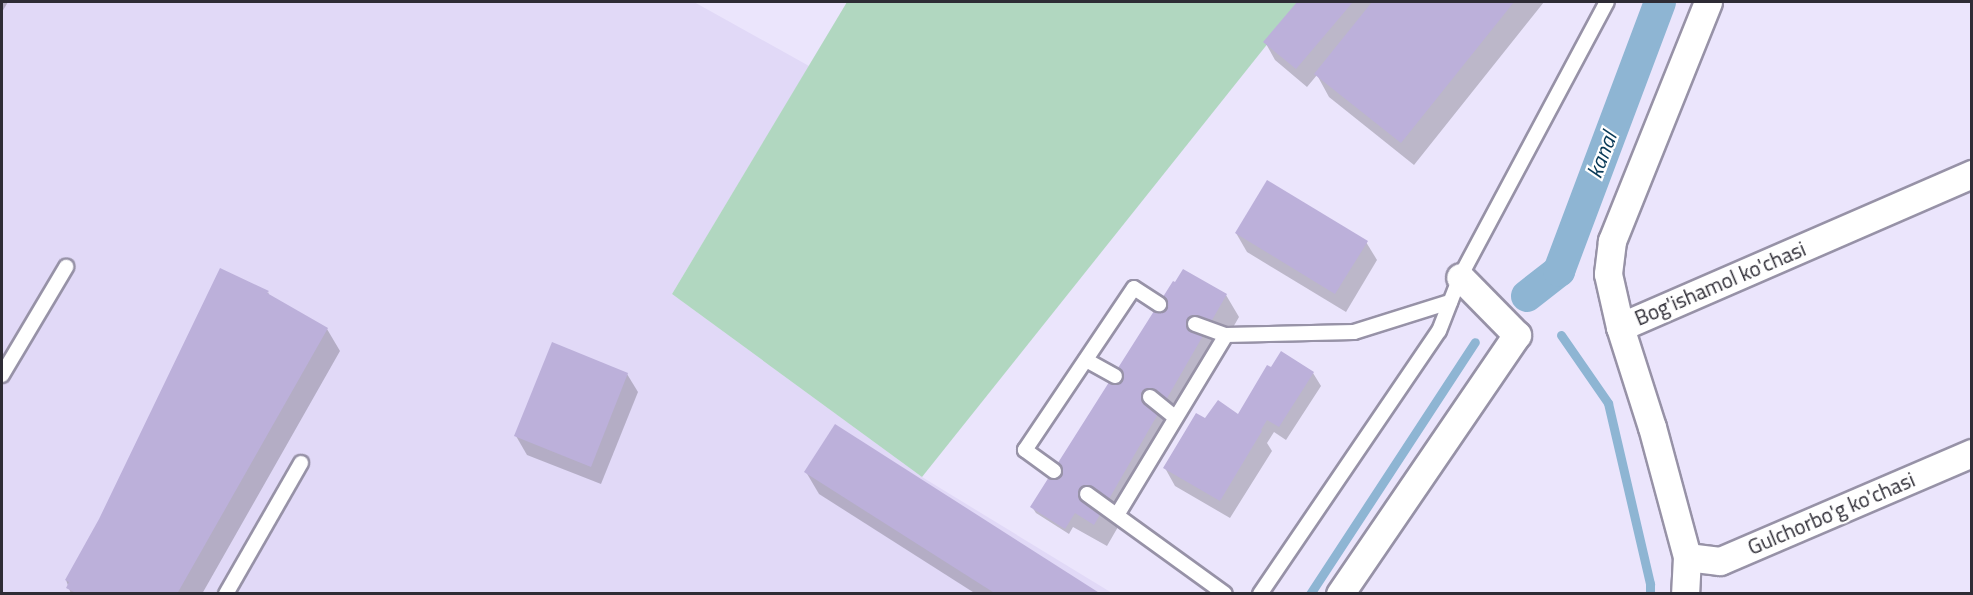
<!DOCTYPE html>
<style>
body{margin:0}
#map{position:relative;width:1973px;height:595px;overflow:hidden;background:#ebe5fc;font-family:"Titillium Web",sans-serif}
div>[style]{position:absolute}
.built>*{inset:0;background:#e1d9f7}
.green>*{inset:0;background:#b1d7c0}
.shadow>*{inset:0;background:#0003}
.stream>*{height:9px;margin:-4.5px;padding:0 4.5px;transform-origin:4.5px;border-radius:4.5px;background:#8eb5d3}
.canal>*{height:32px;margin:-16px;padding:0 16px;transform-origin:16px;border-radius:16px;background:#8eb5d3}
.building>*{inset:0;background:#bcb0da}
.roads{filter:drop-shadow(2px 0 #9792a7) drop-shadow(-2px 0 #9792a7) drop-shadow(0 2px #9792a7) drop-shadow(0 -2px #9792a7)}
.service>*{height:14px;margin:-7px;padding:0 7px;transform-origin:7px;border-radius:7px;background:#fff}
.minor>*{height:27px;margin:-13.5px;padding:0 13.5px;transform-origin:13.5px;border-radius:13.5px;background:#fff}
span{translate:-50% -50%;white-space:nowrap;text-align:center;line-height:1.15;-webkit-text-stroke:4.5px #fff;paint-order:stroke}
.street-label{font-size:21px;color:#2e2c35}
.water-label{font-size:22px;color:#073957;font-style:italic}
.frame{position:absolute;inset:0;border:3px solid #2e2c35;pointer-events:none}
</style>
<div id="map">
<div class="built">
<i style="clip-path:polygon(2px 2px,694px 2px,809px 66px,672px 294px,922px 477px,1112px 593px,2px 593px)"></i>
</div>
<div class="green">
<i style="clip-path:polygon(847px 2px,1301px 2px,922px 477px,672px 294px)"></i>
</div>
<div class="shadow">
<i style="clip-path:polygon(2px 2px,8px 2px,2px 12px)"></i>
<i style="clip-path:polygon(1299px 2px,1544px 2px,1414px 165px,1329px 97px,1317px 75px,1307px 87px,1275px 60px,1265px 42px)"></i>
<i style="clip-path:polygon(1236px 233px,1366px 242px,1377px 260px,1346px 312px,1247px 252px)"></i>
<i style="clip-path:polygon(268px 292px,270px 297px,327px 329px,340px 351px,202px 594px,71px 594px,66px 580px)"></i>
<i style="clip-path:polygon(1226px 295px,1239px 317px,1107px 546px,1073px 527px,1069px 534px,1036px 513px,1032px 507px)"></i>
<i style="clip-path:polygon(1313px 373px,1321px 386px,1286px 440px,1274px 432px,1267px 443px,1272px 451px,1230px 518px,1175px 486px,1165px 468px,1205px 420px,1239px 416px)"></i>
<i style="clip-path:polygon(627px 374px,638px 392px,601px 484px,527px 455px,516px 436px)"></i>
<i style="clip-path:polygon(806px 472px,1098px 594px,976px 594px,819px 494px)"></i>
</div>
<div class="stream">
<i style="left:1561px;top:335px;width:83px;rotate:55.3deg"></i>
<i style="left:1608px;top:403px;width:186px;rotate:76.9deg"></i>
<i style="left:1650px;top:584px;width:10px;rotate:90deg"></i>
<i style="left:1310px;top:594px;width:301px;rotate:-56.8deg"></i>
</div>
<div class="canal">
<i style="left:1527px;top:296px;width:41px;rotate:-38deg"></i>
<i style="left:1559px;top:271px;width:287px;rotate:-69.4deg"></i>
</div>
<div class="building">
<i style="clip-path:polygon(1297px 2px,1353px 2px,1296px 69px,1263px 42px)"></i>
<i style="clip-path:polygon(1372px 2px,1514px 2px,1401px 143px,1314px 74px)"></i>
<i style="clip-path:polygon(1267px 180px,1368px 241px,1335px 294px,1235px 233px)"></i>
<i style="clip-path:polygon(220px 268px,269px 291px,267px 293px,328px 328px,177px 594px,78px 594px,66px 588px,69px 582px,65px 580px,99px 519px)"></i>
<i style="clip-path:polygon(1183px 269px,1227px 294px,1094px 525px,1075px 513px,1065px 529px,1030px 507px,1173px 281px,1175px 282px)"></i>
<i style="clip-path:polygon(552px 342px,628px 373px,591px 467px,514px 436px)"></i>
<i style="clip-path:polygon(1281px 351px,1314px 372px,1279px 427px,1267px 420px,1261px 430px,1262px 431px,1220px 501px,1163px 468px,1196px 413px,1205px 418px,1218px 400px,1238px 414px,1267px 365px,1271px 367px)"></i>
<i style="clip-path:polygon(835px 424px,1101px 594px,996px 594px,804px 472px)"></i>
</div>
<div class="roads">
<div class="service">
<i style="left:1195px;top:324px;width:33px;rotate:20deg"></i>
<i style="left:1226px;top:335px;width:128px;rotate:-1.3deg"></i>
<i style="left:1354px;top:332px;width:101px;rotate:-17.4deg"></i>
<i style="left:1086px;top:360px;width:33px;rotate:29deg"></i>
<i style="left:2px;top:375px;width:126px;rotate:-59.3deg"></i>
<i style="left:1150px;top:397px;width:32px;rotate:39deg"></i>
<i style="left:1054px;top:471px;width:36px;rotate:-144deg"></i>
<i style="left:1025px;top:450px;width:195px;rotate:-56.1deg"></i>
<i style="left:1134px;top:288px;width:30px;rotate:33deg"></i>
<i style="left:1087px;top:494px;width:170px;rotate:35.9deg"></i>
<i style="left:1117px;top:515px;width:210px;rotate:-58.8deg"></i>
<i style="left:226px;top:594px;width:151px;rotate:-60.2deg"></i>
<i style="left:1260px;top:594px;width:318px;rotate:-55.8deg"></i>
<i style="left:1439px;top:331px;width:58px;rotate:-68.7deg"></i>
<i style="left:1460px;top:277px;width:312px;rotate:-61.9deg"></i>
</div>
<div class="minor">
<i style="left:1708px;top:2px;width:258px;rotate:111.9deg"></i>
<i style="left:1612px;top:241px;width:33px;rotate:97deg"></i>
<i style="left:1608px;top:274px;width:54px;rotate:77.2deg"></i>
<i style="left:1620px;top:327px;width:384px;rotate:-23.5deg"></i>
<i style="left:1620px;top:327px;width:105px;rotate:72.3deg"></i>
<i style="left:1652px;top:427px;width:135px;rotate:74.9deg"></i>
<i style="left:1687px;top:557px;width:37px;rotate:93deg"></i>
<i style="left:1687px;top:557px;width:33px;rotate:7deg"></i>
<i style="left:1720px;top:561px;width:274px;rotate:-23.2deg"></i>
<i style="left:1340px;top:594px;width:314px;rotate:-55.7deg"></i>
<i style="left:1517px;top:335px;width:81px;rotate:-134.5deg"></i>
</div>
</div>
<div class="street-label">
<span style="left:1720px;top:283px;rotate:-23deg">Bog'ishamol ko'chasi</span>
<span style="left:1831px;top:513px;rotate:-23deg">Gulchorbo'g ko'chasi</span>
</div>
<div class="water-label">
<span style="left:1602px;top:155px;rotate:-69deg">kanal</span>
</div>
<div class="frame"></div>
</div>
